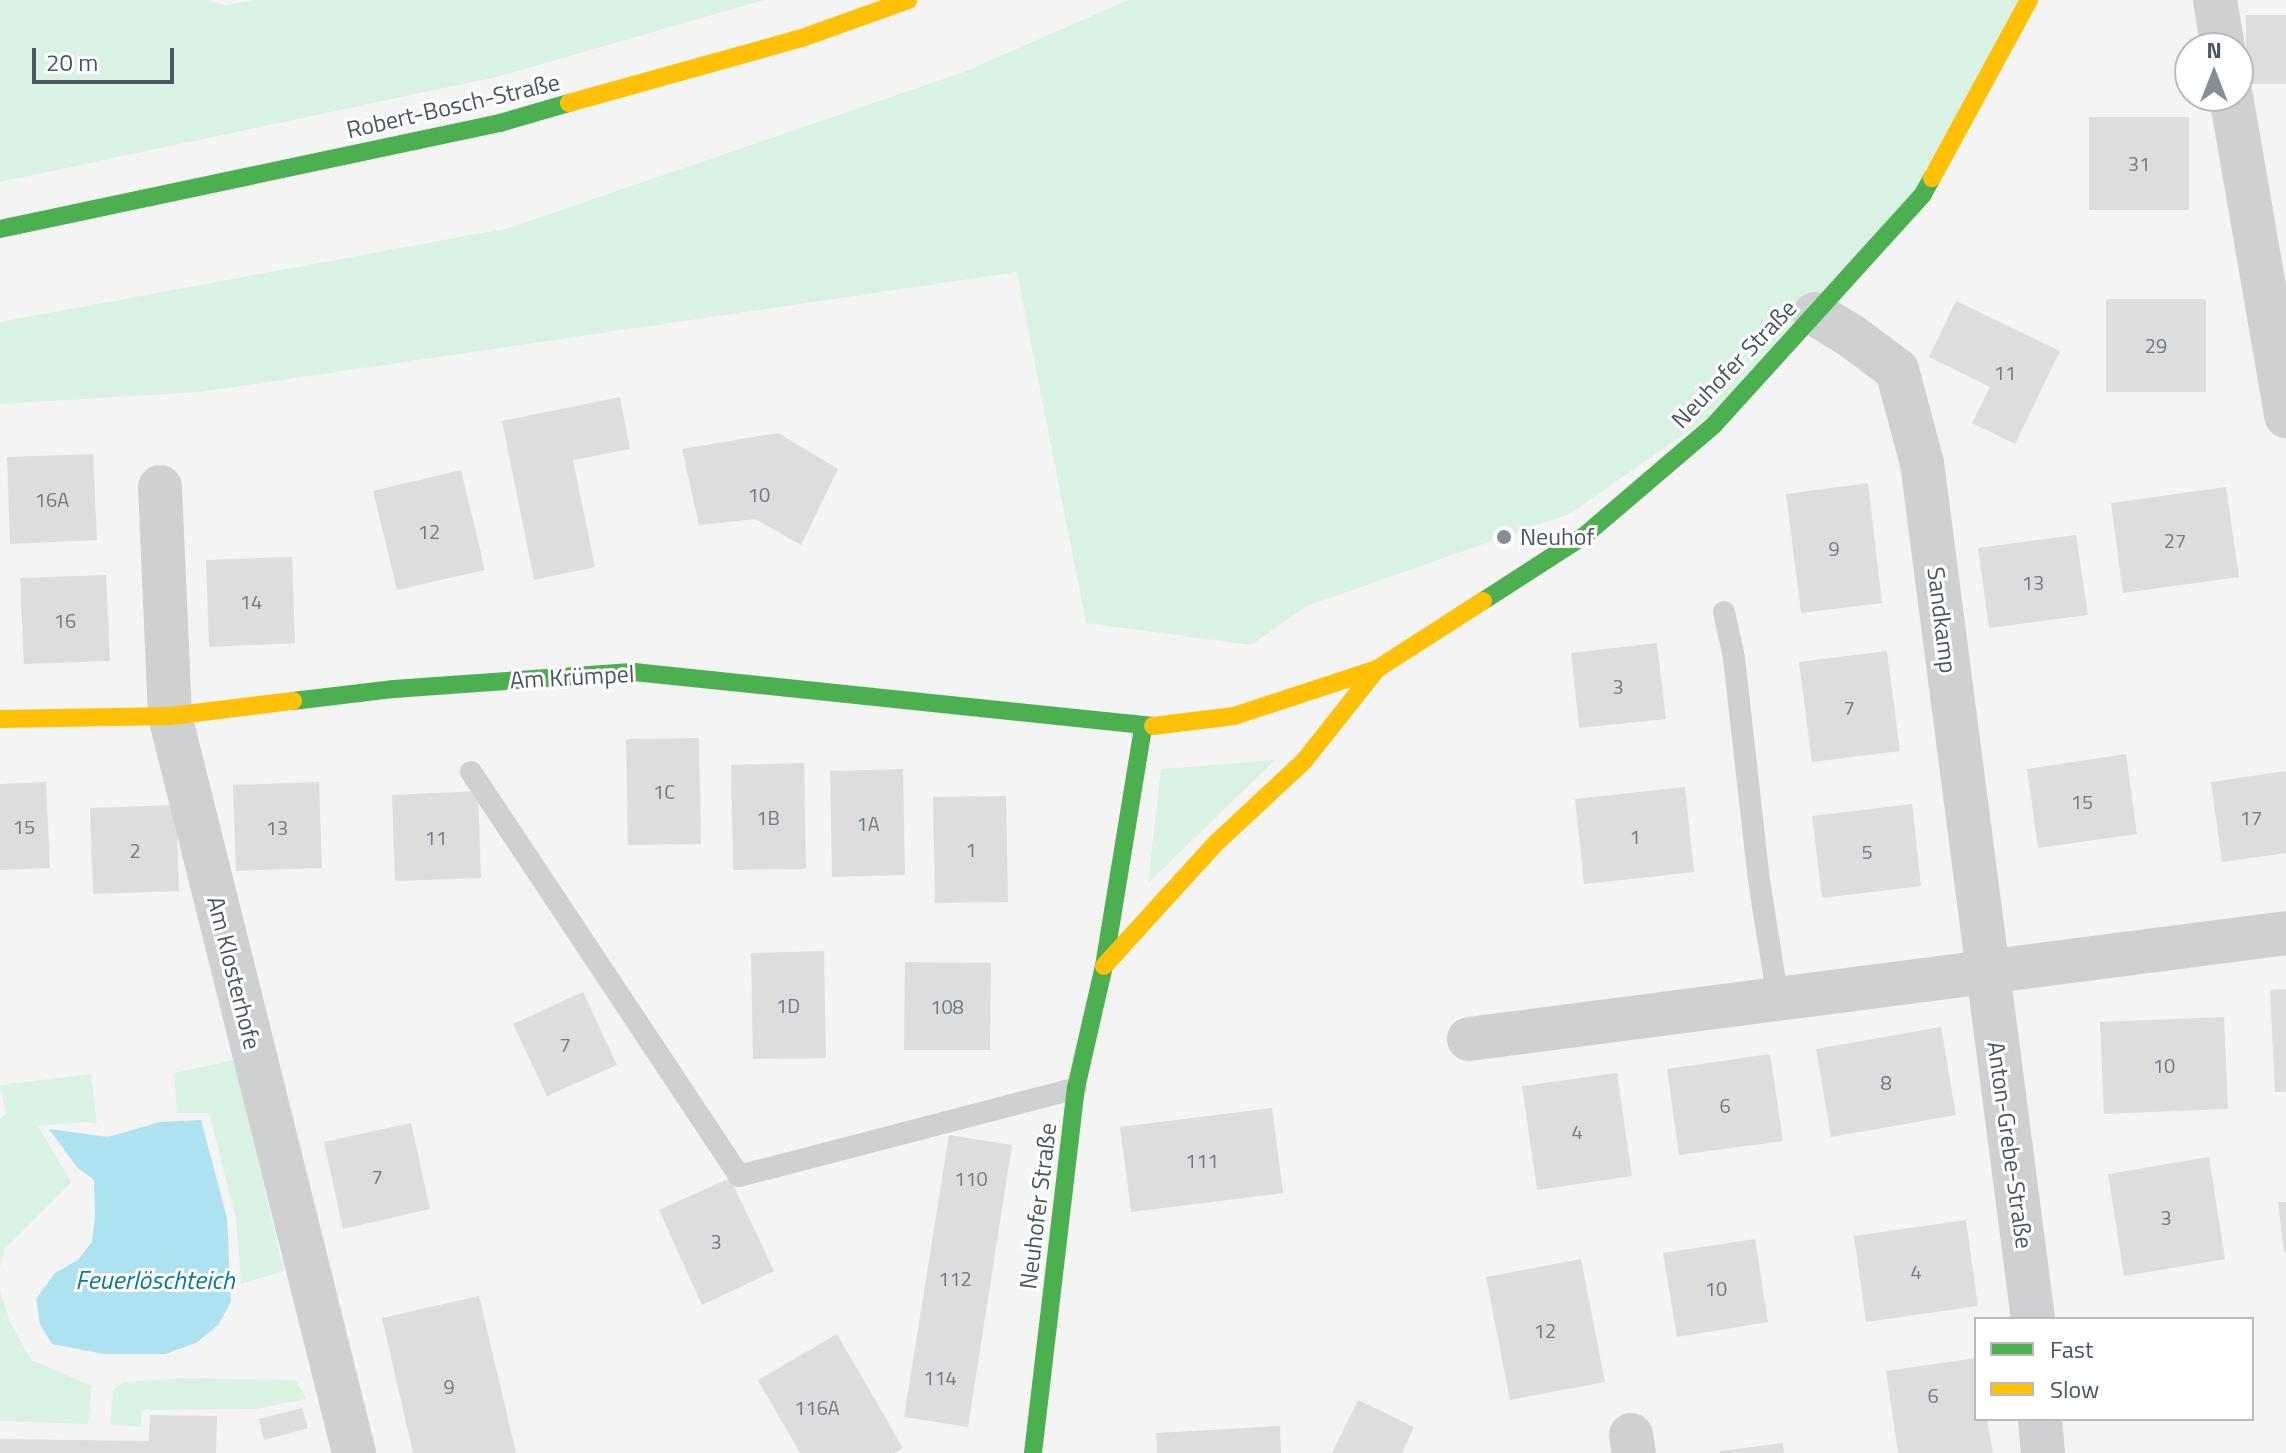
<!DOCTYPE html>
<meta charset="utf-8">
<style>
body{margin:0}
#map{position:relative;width:2286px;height:1453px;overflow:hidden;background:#f4f4f4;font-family:"Titillium Web",sans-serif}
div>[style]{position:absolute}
.green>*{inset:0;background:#d9f2e3}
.water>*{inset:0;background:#aee2f0}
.building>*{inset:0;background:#ddddde}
.lane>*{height:22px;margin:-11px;padding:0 11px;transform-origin:11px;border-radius:11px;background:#ced0d2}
.street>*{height:44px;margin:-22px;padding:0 22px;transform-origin:22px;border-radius:22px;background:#ced0d2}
.fast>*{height:18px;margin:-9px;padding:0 9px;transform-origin:9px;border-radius:9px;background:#4caf50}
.slow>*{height:18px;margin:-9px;padding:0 9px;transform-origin:9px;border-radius:9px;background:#ffc107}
.dots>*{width:22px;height:22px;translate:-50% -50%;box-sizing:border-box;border:4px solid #fff;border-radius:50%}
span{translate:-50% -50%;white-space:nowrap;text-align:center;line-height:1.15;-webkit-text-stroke:6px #fff;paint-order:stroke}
.number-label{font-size:20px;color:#707881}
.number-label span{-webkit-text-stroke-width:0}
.street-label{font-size:24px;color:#4a5661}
.poi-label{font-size:24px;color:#4a5661}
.left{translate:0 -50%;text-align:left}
.water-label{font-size:26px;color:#0c7c9b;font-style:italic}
.legend{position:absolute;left:1974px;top:1317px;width:280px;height:104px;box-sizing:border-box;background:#fff;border:2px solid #b7bbc0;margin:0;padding:10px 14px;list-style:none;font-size:24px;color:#4a5661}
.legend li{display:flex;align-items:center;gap:16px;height:40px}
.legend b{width:40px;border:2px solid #b7bbc0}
.north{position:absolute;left:2174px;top:32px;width:80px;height:80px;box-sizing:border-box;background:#fff;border:2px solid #b7bbc0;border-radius:50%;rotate:0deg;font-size:22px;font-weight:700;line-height:32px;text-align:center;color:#4a5661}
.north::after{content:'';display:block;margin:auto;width:28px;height:36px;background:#868d94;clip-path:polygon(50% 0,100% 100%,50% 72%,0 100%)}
.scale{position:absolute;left:32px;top:48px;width:142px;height:36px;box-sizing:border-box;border:4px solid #4a5661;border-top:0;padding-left:10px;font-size:24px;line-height:28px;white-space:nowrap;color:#4a5661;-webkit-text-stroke:6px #fff;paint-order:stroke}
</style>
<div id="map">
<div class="green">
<i style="clip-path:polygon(0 0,208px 0,225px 5px,254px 0,764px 0,500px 76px,0 182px)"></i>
<i style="clip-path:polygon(1128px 0,2021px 0,1915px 189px,1705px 420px,1569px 514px,1307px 606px,1251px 645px,1086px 623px,1017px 272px,200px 392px,0 404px,0 322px,509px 228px,964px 72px)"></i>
<i style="clip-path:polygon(1275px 760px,1148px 883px,1161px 769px)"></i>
<i style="clip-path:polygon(234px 1060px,284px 1271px,241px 1284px,236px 1218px,209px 1113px,177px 1113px,174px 1073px)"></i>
<i style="clip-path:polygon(91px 1074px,97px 1124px,82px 1122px,38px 1126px,71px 1182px,4px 1249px,0 1269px,0 1119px,6px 1114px,0 1085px)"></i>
<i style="clip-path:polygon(0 1290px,9px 1320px,31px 1360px,92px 1386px,88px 1424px,0 1421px)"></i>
<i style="clip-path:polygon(185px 1378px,295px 1380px,307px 1399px,256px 1409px,142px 1410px,141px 1427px,110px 1424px,113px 1390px,124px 1382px)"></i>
</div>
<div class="water">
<i style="clip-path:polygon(201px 1120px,227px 1218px,231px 1302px,218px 1325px,196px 1343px,165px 1354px,104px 1354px,52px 1344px,40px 1324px,36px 1299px,55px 1273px,78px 1260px,92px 1242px,95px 1217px,94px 1180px,77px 1167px,49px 1129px,108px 1137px,160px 1122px)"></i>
</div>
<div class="building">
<i style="clip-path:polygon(2246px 15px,2286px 15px,2286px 84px,2246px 84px)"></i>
<i style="clip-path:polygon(2089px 117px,2189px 117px,2189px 210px,2089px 210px)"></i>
<i style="clip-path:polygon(2106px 299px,2206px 299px,2206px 392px,2106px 392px)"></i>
<i style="clip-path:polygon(1956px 301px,2060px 351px,2015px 444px,1972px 423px,1990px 387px,1929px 357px)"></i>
<i style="clip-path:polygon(620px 397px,630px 449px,573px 460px,595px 567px,534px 580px,502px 421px)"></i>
<i style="clip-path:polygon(778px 433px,838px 469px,801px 545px,755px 519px,699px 525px,682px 449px)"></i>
<i style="clip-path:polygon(93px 454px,97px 540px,10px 544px,7px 457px)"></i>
<i style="clip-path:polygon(461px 470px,485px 570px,397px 590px,373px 491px)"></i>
<i style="clip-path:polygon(1868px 483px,1882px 603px,1801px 613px,1786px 494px)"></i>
<i style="clip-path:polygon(2226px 487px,2239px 577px,2123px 593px,2111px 503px)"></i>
<i style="clip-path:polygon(2076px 535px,2088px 615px,1989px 628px,1978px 548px)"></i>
<i style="clip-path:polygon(292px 557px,295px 643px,209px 647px,206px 560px)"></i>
<i style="clip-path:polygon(106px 575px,110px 661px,24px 664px,20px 578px)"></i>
<i style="clip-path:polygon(1657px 643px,1666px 719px,1579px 728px,1571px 653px)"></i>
<i style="clip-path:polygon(1887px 651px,1900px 751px,1812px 762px,1799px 662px)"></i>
<i style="clip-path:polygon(699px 738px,701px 844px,628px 845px,626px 739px)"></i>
<i style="clip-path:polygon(2126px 754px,2137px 834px,2038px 848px,2027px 769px)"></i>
<i style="clip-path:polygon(804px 763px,806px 869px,733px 870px,731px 765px)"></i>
<i style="clip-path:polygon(903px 769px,905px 875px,832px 877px,830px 771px)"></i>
<i style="clip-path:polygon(2286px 771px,2286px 853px,2222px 862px,2211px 782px)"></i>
<i style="clip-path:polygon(46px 782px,50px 868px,0 870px,0 784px)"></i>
<i style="clip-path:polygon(319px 782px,322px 868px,236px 871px,233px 785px)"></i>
<i style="clip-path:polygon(1685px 787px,1694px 872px,1584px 884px,1575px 799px)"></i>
<i style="clip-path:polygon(478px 791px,481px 878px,395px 881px,392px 795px)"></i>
<i style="clip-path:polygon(1006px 796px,1008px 902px,935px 903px,933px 797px)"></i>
<i style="clip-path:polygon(1912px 804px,1921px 886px,1822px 898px,1812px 816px)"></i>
<i style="clip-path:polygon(176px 805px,179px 891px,93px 894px,90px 808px)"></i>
<i style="clip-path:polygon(824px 951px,826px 1058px,753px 1059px,751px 953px)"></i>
<i style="clip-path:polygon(905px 962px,991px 963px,990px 1050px,904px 1050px)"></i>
<i style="clip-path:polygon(2286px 989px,2286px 1092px,2275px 1092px,2270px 990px)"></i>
<i style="clip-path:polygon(583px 992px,617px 1065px,547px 1096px,513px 1024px)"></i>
<i style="clip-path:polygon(2224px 1017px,2228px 1109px,2104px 1114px,2100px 1022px)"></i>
<i style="clip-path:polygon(1941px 1027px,1956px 1115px,1831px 1137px,1816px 1049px)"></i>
<i style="clip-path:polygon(1770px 1054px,1783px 1141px,1679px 1155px,1667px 1069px)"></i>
<i style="clip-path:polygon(1617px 1073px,1632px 1176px,1537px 1190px,1522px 1086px)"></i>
<i style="clip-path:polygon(1272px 1108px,1283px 1193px,1131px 1212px,1120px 1127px)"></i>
<i style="clip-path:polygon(411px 1123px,430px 1209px,343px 1229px,324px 1142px)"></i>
<i style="clip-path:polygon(949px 1135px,1012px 1145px,968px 1427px,904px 1417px)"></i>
<i style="clip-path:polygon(2209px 1157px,2225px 1259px,2124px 1276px,2108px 1174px)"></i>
<i style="clip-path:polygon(730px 1178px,774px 1271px,702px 1305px,659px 1210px)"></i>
<i style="clip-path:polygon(2278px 1202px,2286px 1202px,2286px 1252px,2284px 1252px)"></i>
<i style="clip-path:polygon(1966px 1220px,1978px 1306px,1866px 1322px,1854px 1236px)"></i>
<i style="clip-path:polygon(1755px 1239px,1768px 1322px,1677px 1337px,1663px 1253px)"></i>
<i style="clip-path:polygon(1581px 1259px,1605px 1382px,1510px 1400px,1486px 1277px)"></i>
<i style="clip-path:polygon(479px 1296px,516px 1453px,413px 1453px,382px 1318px)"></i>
<i style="clip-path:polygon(837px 1334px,903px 1448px,894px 1453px,800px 1453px,758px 1380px)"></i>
<i style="clip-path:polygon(1976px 1358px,1976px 1419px,1987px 1419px,1993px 1453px,1898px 1453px,1886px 1371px)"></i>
<i style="clip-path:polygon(1358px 1400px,1414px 1427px,1402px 1453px,1332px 1453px)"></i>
<i style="clip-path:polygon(302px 1408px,308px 1428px,264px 1440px,259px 1419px)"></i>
<i style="clip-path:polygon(150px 1415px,217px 1416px,216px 1453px,0 1453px,0 1439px,149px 1441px)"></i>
<i style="clip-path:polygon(1280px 1426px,1281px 1453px,1157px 1453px,1156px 1433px)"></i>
<i style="clip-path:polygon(1783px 1443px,1784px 1453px,1720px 1453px,1720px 1451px)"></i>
</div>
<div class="lane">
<i style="left:1724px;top:612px;width:47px;rotate:77.7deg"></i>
<i style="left:1734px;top:658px;width:224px;rotate:83.6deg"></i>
<i style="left:1759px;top:881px;width:120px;rotate:80.9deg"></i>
<i style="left:471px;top:772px;width:485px;rotate:56.4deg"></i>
<i style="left:739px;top:1176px;width:348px;rotate:-14.6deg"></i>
</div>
<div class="street">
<i style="left:2215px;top:0;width:49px;rotate:80.5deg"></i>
<i style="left:2231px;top:96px;width:325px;rotate:80.2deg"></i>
<i style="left:1815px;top:314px;width:41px;rotate:31deg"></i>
<i style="left:1850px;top:335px;width:59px;rotate:36.7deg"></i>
<i style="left:1897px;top:370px;width:96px;rotate:75deg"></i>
<i style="left:1922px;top:463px;width:863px;rotate:82.61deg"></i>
<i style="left:160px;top:487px;width:229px;rotate:87.5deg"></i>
<i style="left:170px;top:716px;width:760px;rotate:75.98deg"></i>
<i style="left:1469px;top:1039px;width:824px;rotate:-7.39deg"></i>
<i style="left:2040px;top:1419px;width:34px;rotate:85deg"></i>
<i style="left:1631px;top:1435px;width:18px;rotate:81deg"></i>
</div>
<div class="fast">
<i style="left:0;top:229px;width:511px;rotate:-11.97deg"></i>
<i style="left:500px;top:123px;width:72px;rotate:-16.2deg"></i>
<i style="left:1483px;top:601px;width:120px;rotate:-32.8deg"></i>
<i style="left:1584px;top:536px;width:170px;rotate:-40.5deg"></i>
<i style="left:1713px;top:426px;width:313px;rotate:-47.8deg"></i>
<i style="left:1923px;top:194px;width:18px;rotate:-61deg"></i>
<i style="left:293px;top:701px;width:102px;rotate:-6.8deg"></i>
<i style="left:394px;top:689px;width:241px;rotate:-4.1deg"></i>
<i style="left:634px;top:672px;width:522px;rotate:5.94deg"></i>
<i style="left:1033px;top:1453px;width:368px;rotate:-83.3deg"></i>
<i style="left:1076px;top:1088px;width:125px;rotate:-77.1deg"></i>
<i style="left:1104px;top:966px;width:242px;rotate:-80.7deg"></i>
</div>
<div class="slow">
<i style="left:569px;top:103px;width:242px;rotate:-15.6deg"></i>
<i style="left:802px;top:38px;width:113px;rotate:-19.7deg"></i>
<i style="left:1932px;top:178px;width:203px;rotate:-61.4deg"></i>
<i style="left:0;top:719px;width:170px;rotate:-1deg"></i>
<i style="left:170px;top:716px;width:124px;rotate:-7deg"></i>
<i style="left:1153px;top:726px;width:82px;rotate:-7deg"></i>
<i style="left:1234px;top:716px;width:151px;rotate:-18.2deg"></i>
<i style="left:1377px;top:669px;width:126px;rotate:-32.7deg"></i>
<i style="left:1104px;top:966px;width:164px;rotate:-47.7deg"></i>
<i style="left:1214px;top:845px;width:123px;rotate:-43deg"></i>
<i style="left:1304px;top:761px;width:117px;rotate:-51.6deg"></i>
</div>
<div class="dots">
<i style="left:1504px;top:537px;background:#868d94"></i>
</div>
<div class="number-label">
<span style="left:2139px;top:163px">31</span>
<span style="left:2156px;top:345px">29</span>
<span style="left:2005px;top:372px">11</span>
<span style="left:759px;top:494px">10</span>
<span style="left:52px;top:499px">16A</span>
<span style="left:429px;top:531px">12</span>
<span style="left:2175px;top:540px">27</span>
<span style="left:1834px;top:548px">9</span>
<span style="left:2033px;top:582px">13</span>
<span style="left:251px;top:601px">14</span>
<span style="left:65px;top:620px">16</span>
<span style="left:1618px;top:686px">3</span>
<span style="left:1849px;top:707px">7</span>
<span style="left:664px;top:791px">1C</span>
<span style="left:2082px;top:801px">15</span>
<span style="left:768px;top:817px">1B</span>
<span style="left:2251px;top:817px">17</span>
<span style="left:868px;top:823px">1A</span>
<span style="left:24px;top:826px">15</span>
<span style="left:277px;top:827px">13</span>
<span style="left:1635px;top:836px">1</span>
<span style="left:436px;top:837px">11</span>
<span style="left:971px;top:849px">1</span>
<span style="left:135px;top:850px">2</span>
<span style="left:1867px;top:851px">5</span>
<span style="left:788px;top:1005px">1D</span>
<span style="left:947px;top:1006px">108</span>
<span style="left:565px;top:1044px">7</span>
<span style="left:2164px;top:1065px">10</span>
<span style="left:1886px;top:1082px">8</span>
<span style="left:1725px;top:1105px">6</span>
<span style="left:1577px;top:1131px">4</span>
<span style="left:1202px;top:1160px">111</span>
<span style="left:377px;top:1176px">7</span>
<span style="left:971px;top:1178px">110</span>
<span style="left:2166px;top:1217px">3</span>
<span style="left:716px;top:1241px">3</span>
<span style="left:1916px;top:1271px">4</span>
<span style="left:955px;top:1278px">112</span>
<span style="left:1716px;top:1288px">10</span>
<span style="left:1545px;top:1330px">12</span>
<span style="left:940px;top:1377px">114</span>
<span style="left:449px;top:1386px">9</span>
<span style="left:1933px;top:1395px">6</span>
<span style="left:817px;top:1407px">116A</span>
</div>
<div class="street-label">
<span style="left:453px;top:106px;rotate:-13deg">Robert-Bosch-Straße</span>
<span style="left:1734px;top:364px;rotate:-46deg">Neuhofer Straße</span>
<span style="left:1942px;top:620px;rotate:83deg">Sandkamp</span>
<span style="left:572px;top:677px;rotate:-3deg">Am Krümpel</span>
<span style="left:234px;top:973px;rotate:76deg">Am Klosterhofe</span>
<span style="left:2010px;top:1145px;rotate:82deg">Anton-Grebe-Straße</span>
<span style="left:1038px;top:1206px;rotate:-83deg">Neuhofer Straße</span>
</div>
<div class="poi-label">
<span class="left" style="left:1520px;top:537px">Neuhof</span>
</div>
<div class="water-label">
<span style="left:155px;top:1280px">Feuerlöschteich</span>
</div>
<ul class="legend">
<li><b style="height:10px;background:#4caf50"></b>Fast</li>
<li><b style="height:10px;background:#ffc107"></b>Slow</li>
</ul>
<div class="north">N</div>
<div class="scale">20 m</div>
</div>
